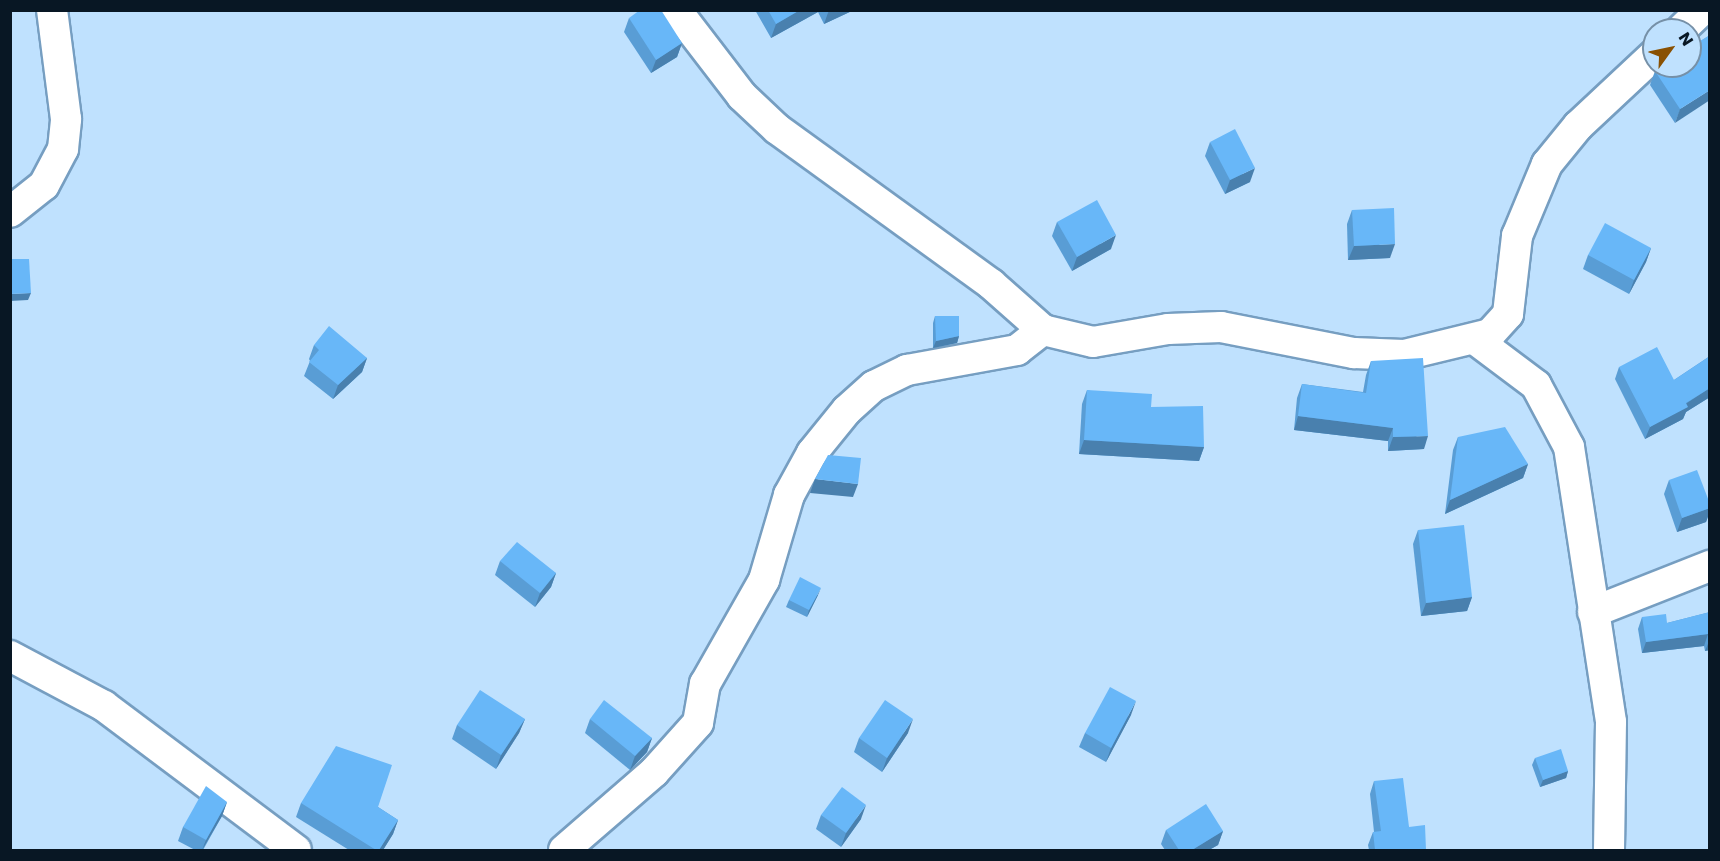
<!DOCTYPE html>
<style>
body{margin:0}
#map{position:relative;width:1720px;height:861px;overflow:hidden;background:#bfe1fe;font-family:Poppins,sans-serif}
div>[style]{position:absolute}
.roads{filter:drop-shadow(2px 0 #769ec1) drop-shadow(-2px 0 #769ec1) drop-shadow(0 2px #769ec1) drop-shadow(0 -2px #769ec1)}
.street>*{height:30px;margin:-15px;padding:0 15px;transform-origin:15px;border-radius:15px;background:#fff}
.wall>*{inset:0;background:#599dd5}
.shaded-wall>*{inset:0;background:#4980ae}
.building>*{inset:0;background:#68b7f8}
span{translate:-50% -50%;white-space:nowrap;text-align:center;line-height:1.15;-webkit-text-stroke:4.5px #bfe1fe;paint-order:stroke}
.frame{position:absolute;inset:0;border:12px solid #081724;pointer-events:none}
.north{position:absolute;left:1642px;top:18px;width:60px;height:60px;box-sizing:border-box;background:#bfe1fe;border:2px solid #7690a7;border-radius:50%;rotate:57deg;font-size:16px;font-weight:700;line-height:24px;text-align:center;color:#081724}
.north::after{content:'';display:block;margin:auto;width:21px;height:27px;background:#895103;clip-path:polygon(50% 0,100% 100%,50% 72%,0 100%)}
</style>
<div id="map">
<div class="roads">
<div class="street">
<i style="left:676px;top:10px;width:108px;rotate:52.5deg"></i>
<i style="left:742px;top:96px;width:48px;rotate:43.3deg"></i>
<i style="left:777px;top:129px;width:264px;rotate:35.9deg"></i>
<i style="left:991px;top:284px;width:69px;rotate:41.5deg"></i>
<i style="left:1043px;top:330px;width:51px;rotate:13.5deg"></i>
<i style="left:1093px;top:342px;width:76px;rotate:-9.8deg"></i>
<i style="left:1168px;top:329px;width:53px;rotate:-2.2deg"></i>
<i style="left:1221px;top:327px;width:136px;rotate:11.1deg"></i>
<i style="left:1354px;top:353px;width:50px;rotate:2.3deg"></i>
<i style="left:1404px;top:355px;width:89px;rotate:-13.7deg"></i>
<i style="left:1490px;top:334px;width:27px;rotate:-48deg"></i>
<i style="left:1508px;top:314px;width:79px;rotate:-83.4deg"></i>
<i style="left:1517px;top:236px;width:78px;rotate:-67.4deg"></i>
<i style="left:1547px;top:164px;width:49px;rotate:-50.8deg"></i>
<i style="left:1578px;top:126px;width:104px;rotate:-43.1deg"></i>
<i style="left:1681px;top:30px;width:29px;rotate:-44deg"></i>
<i style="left:10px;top:212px;width:43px;rotate:-38.5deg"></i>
<i style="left:44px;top:185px;width:41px;rotate:-62.2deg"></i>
<i style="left:63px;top:149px;width:30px;rotate:-84deg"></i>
<i style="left:66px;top:119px;width:110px;rotate:-97.3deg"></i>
<i style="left:1476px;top:340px;width:75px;rotate:36.9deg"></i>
<i style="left:1536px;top:385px;width:70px;rotate:62deg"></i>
<i style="left:1569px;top:447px;width:278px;rotate:81.3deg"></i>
<i style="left:1611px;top:722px;width:128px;rotate:90.9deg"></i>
<i style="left:1593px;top:612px;width:126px;rotate:-21.5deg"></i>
<i style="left:10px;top:656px;width:106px;rotate:28deg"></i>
<i style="left:104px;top:706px;width:240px;rotate:36.9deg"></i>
<i style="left:564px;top:850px;width:119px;rotate:-40.9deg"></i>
<i style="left:654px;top:772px;width:66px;rotate:-48.1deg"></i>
<i style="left:698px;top:723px;width:40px;rotate:-80deg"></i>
<i style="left:705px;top:684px;width:120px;rotate:-60.4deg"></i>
<i style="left:764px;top:580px;width:89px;rotate:-73.6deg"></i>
<i style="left:789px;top:495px;width:48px;rotate:-61.3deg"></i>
<i style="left:812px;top:453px;width:55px;rotate:-50.9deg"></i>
<i style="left:847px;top:410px;width:36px;rotate:-42deg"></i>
<i style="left:874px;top:386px;width:37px;rotate:-26deg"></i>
<i style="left:907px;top:370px;width:112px;rotate:-10.3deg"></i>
<i style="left:1017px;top:350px;width:33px;rotate:-38deg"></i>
</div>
</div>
<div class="wall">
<i style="clip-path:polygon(755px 10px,854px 10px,824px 24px,818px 12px,771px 38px)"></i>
<i style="clip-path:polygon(629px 18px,682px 43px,677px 57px,651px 73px,624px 32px)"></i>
<i style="clip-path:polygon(1710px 35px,1675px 123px,1650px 85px,1655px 71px)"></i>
<i style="clip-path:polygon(1210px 142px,1250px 182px,1225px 194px,1205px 156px)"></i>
<i style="clip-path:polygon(1352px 210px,1390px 258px,1348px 260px,1347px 224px)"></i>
<i style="clip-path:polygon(1057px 222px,1111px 249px,1072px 271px,1052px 236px)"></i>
<i style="clip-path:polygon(1651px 248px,1646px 262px,1629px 294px,1583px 269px,1588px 255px)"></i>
<i style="clip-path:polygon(935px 316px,959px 336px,957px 343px,933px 348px,933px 323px)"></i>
<i style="clip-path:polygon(314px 345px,367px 358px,362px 372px,333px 399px,304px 376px,310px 361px,309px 359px)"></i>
<i style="clip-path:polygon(1710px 356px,1710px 397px,1686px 412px,1683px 419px,1645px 439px,1615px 379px,1619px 367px,1674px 380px)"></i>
<i style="clip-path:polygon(1371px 361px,1424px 449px,1388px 451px,1388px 441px,1294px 430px,1297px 398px,1302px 384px,1363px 392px,1366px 375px)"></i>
<i style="clip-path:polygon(1087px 390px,1151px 407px,1204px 447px,1199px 461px,1079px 454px,1082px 404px)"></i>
<i style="clip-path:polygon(1458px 437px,1528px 464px,1523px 478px,1445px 514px,1453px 450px)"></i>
<i style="clip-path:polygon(1669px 480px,1710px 504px,1710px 511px,1706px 522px,1677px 532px,1664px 494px)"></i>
<i style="clip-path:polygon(1418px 530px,1472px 597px,1467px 611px,1421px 616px,1413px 544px)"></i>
<i style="clip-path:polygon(500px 561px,556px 573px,551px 587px,535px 607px,495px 575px)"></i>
<i style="clip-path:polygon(818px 595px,807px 617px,786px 607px,789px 600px)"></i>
<i style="clip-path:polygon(1710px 612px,1710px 650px,1705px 651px,1704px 646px,1642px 653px,1638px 629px,1642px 617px,1667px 623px)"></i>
<i style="clip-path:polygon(1131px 715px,1106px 762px,1079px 747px,1085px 733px)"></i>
<i style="clip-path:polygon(525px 719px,519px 733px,496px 769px,452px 739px,457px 725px)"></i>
<i style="clip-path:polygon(590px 719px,652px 738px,647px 752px,630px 770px,585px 733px)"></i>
<i style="clip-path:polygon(908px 733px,882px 772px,854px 752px,859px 738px)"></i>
<i style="clip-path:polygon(1535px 758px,1568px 771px,1566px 778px,1540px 787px,1532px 765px)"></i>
<i style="clip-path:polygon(1374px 781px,1409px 827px,1426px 850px,1369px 850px,1368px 845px,1373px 832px,1374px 832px,1370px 794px)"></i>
<i style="clip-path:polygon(227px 802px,222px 816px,203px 850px,195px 850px,178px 841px,183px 827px)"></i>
<i style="clip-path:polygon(301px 803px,378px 807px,398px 820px,393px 834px,383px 850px,349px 850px,296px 817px)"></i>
<i style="clip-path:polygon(821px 815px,861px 819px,841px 847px,816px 829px)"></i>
<i style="clip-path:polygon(1166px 830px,1223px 831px,1218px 845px,1209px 850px,1165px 850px,1161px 844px)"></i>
</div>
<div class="shaded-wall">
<i style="clip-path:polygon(800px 10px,819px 10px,818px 12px,771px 38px,776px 24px)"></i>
<i style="clip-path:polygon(829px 10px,854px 10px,824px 24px)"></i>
<i style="clip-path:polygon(682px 43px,677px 57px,651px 73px,656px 60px)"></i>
<i style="clip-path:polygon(1710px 90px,1710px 100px,1675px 123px,1680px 109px)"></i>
<i style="clip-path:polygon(1255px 168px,1250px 182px,1225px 194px,1230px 180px)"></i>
<i style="clip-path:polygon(1116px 235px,1111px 249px,1072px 271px,1077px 257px)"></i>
<i style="clip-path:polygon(1395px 244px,1390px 258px,1348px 260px,1354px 246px)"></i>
<i style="clip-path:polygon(1651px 248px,1646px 262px,1629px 294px,1634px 280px)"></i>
<i style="clip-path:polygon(31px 293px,28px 300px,10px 301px,10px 294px)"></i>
<i style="clip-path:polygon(959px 336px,957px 343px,933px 348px,936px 341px)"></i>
<i style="clip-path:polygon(367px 358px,362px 372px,333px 399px,338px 385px)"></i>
<i style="clip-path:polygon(1710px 388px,1710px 397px,1686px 412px,1683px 419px,1645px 439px,1650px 427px)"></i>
<i style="clip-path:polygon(1298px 416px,1393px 428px,1388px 441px,1294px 430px)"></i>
<i style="clip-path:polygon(1428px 436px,1424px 449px,1388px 451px,1393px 437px)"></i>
<i style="clip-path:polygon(1084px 440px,1204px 447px,1199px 461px,1079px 454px)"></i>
<i style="clip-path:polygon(1528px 464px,1523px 478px,1445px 514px,1450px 500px)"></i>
<i style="clip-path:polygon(815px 479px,858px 484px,853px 497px,810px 493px)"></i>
<i style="clip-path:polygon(1710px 508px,1710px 511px,1706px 522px,1677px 532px,1682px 518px)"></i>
<i style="clip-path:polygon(556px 573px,551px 587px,535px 607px,540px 593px)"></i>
<i style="clip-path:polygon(821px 588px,818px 595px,807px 617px,809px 610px)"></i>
<i style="clip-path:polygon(1472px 597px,1467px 611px,1421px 616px,1426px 603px)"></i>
<i style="clip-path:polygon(1708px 634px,1704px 646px,1642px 653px,1646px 642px)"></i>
<i style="clip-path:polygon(1710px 639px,1710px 650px,1705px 651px)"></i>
<i style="clip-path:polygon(1136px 701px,1131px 715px,1106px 762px,1111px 748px)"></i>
<i style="clip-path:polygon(525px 719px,519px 733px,496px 769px,501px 755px)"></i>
<i style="clip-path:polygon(913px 719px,908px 733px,882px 772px,887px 758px)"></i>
<i style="clip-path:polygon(652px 738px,647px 752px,630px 770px,635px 756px)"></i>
<i style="clip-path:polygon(1568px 771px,1566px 778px,1540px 787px,1543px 780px)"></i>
<i style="clip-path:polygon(227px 802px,222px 816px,202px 850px,206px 840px)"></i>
<i style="clip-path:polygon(866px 805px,861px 819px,841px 847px,846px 833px)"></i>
<i style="clip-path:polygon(398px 820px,393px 834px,383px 850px,379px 850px)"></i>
<i style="clip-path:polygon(1223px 831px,1218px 845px,1209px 850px,1192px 850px)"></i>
</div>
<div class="building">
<i style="clip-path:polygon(640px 10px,661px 10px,682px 43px,656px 60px,629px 18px)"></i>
<i style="clip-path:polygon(768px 10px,800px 10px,776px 24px)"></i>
<i style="clip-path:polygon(1710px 35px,1710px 90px,1680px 109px,1655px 71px,1662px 66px,1690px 66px,1690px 47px)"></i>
<i style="clip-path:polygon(1235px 129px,1255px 168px,1230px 180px,1210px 142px)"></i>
<i style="clip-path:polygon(1097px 200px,1116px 235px,1077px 257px,1057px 222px)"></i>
<i style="clip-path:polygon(1394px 208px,1395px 244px,1354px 246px,1352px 210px)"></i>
<i style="clip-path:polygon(1605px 223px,1651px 248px,1634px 280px,1588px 255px)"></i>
<i style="clip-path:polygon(10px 259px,29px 259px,31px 293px,10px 294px)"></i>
<i style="clip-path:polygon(935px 316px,959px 316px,959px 336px,936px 341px)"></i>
<i style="clip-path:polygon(329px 326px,367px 358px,338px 385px,309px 362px,319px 350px,314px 345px)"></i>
<i style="clip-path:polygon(1657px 347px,1674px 380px,1710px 356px,1710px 388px,1686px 403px,1688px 407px,1650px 427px,1619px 367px)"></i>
<i style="clip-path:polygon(1423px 358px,1428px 436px,1393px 437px,1393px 428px,1298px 416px,1302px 384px,1366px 393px,1371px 361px)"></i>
<i style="clip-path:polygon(1087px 390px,1152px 394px,1151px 407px,1203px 406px,1204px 447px,1084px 440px)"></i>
<i style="clip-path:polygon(1505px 427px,1528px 464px,1450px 500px,1458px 437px)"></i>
<i style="clip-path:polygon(828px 455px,861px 458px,858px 484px,815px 479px)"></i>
<i style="clip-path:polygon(1697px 470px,1710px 504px,1710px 508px,1682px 518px,1669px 480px)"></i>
<i style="clip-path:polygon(1464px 525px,1472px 597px,1426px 603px,1418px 530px)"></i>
<i style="clip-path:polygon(517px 542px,556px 573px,540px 593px,500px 561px)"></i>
<i style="clip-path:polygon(800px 577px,821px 588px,809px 610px,789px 600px)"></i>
<i style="clip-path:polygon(1710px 612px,1710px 638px,1708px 634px,1646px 642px,1642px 617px,1666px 614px,1667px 623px)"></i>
<i style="clip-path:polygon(1110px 687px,1136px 701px,1111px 748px,1085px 733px)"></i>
<i style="clip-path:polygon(480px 690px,525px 719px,501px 755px,457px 725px)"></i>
<i style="clip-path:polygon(604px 700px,652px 738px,635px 756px,590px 719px)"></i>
<i style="clip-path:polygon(885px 700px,913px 719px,887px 758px,859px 738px)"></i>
<i style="clip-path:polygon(336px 746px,392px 765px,378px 807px,398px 820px,379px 850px,376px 850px,301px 803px)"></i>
<i style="clip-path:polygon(1561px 749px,1568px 771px,1543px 780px,1535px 758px)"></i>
<i style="clip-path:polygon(1403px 778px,1409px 827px,1425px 825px,1426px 850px,1375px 850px,1373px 832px,1381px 831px,1374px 781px)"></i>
<i style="clip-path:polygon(206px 786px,227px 802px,206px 840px,183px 827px)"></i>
<i style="clip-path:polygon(842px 787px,866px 805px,846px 833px,821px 815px)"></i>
<i style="clip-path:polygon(1206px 804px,1223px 831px,1192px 850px,1179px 850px,1166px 830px)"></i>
</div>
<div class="frame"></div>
<div class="north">N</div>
</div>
